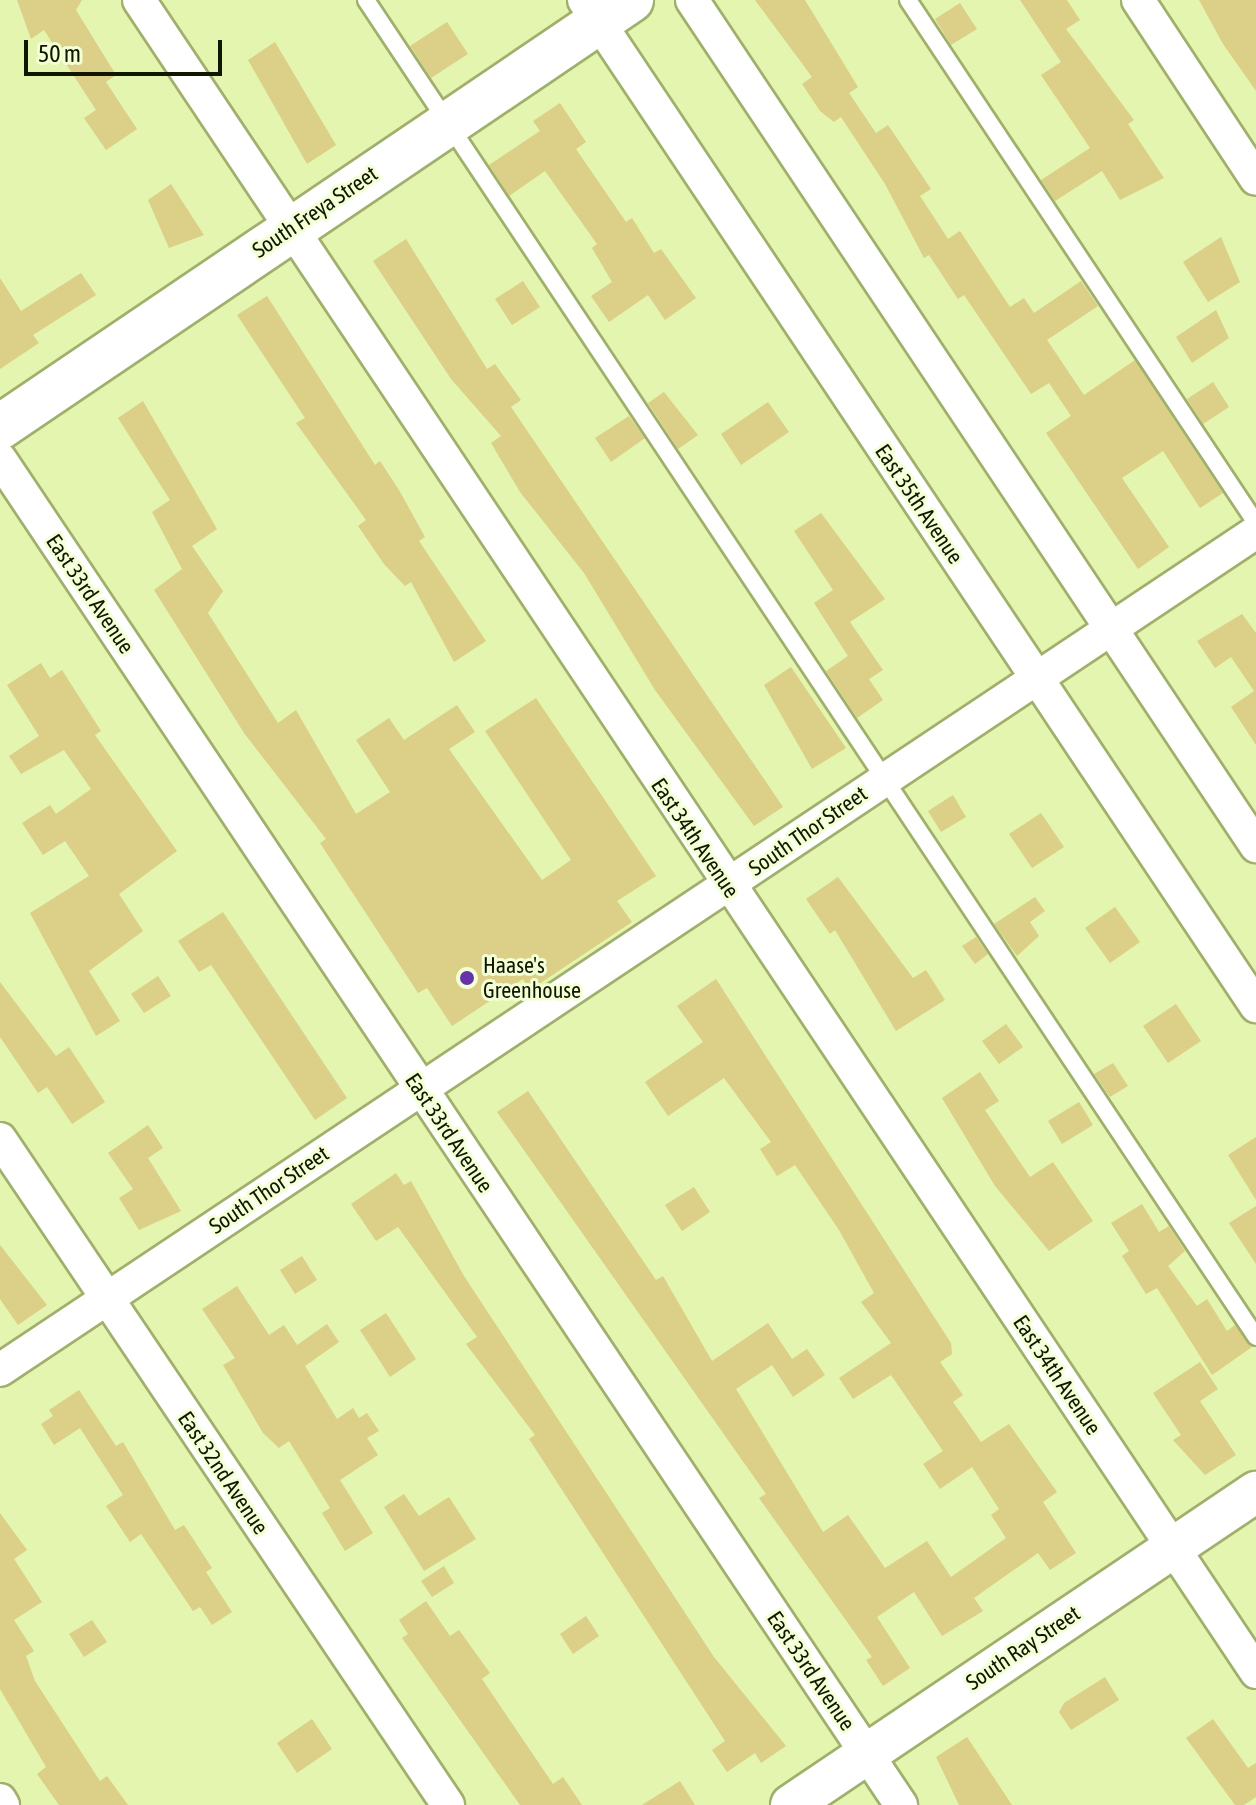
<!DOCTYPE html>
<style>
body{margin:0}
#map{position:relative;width:1256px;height:1805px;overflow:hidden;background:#e3f5ae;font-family:"Asap Condensed",sans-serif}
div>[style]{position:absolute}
.building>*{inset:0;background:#dccf87}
.roads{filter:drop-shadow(2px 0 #a0b06c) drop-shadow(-2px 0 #a0b06c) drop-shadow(0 2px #a0b06c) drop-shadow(0 -2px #a0b06c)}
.service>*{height:16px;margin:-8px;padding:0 8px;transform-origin:8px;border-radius:8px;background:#fff}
.minor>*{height:32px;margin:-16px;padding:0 16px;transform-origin:16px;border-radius:16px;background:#fff}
.tertiary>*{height:40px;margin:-20px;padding:0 20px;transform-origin:20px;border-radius:20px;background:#fff}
.secondary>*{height:44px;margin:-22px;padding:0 22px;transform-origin:22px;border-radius:22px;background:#fff}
.dots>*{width:22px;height:22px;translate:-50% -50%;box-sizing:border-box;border:4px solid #f3ffd4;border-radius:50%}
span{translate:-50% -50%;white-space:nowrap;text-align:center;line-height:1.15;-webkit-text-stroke:6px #f3ffd4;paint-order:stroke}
.street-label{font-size:22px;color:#111600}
.poi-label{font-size:22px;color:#111600}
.left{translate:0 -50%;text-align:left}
.scale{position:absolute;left:24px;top:40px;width:198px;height:36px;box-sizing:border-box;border:4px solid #111600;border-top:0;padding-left:10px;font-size:24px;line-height:28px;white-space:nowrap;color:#111600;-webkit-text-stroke:6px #f3ffd4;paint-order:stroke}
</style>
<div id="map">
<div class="building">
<i style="clip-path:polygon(17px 0,82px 0,76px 10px,116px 75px,106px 82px,137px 129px,106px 150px,84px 118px,96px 110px,44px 30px,31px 39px)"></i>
<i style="clip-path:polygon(755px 0,805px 0,858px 87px,849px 93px,876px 133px,888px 125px,931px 189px,920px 196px,948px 239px,960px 231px,1010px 307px,1024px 298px,1034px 313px,1081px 281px,1098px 306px,1047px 340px,1084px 395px,1135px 360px,1223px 493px,1200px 508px,1163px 451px,1122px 478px,1169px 547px,1138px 569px,1046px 433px,1071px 416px,1049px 383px,1031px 394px,964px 295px,958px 299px,929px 255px,924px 258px,885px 184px,841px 117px,834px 122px,820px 111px,802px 84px,812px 77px)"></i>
<i style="clip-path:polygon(1020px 0,1067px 0,1080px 20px,1066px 29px,1134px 120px,1128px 124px,1164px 178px,1120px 200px,1102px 171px,1055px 201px,1041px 180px,1090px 148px,1041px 75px,1061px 62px)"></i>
<i style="clip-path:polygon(1199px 0,1256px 0,1256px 91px,1223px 44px)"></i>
<i style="clip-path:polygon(960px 3px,977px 29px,951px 45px,935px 19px)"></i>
<i style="clip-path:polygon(447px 22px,468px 54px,431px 78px,410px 46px)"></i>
<i style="clip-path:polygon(275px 42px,336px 145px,307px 164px,248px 60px)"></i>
<i style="clip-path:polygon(560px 103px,586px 142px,576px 149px,626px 222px,632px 218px,654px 253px,661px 249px,696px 298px,665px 320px,648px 295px,609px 322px,591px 296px,612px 282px,592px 248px,597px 244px,545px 171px,509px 196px,489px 165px,540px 131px,533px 121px)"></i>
<i style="clip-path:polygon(171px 184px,204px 235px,169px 248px,148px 200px)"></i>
<i style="clip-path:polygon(1221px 237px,1240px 282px,1208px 302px,1183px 262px)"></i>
<i style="clip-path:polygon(406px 239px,487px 369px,495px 364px,521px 400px,511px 407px,783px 807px,754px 826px,655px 690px,584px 573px,520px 492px,491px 443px,501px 436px,451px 379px,373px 261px)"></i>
<i style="clip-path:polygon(81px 273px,96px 295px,33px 335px,39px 343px,0 369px,0 278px,21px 311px)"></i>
<i style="clip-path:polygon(523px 281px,540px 307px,512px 325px,495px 299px)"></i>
<i style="clip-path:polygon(267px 296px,375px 465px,380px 461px,399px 490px,425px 537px,419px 541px,486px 641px,454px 662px,411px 582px,405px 586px,384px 564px,358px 526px,366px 520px,296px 423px,305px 418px,237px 315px)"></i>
<i style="clip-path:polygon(1216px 310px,1229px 338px,1192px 363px,1176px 337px)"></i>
<i style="clip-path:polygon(1213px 382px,1229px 407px,1203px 424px,1187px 399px)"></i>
<i style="clip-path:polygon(664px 392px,698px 435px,678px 449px,648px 403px)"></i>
<i style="clip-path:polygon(143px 401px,217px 529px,192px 546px,223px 591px,208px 613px,278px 723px,296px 710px,356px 814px,390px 792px,356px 740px,389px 718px,404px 740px,457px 705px,475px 732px,449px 749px,542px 880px,571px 860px,485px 731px,536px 698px,656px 876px,617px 901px,632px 922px,530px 990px,523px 979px,452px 1026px,427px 988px,418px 993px,320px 843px,326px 839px,244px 733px,154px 590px,182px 569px,152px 512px,170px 500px,118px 418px)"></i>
<i style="clip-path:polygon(768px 402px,789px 432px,741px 465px,721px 434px)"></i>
<i style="clip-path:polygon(629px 416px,645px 438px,611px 462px,595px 438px)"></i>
<i style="clip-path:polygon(821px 513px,885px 599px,850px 622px,883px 670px,869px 679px,883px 700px,857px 718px,826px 671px,848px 656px,814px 603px,833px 590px,794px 531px)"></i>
<i style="clip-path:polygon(1242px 614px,1256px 633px,1256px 745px,1231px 707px,1254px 691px,1231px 657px,1215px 668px,1197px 641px)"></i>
<i style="clip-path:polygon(41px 663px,50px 678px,62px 670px,101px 731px,95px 735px,177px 851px,119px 894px,143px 931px,89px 971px,120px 1021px,96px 1036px,30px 913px,89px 876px,65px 841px,43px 855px,22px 823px,50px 805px,56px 814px,91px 789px,64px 750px,21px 774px,9px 756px,39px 736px,7px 685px)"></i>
<i style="clip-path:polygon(791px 667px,846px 748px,812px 769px,764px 685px)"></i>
<i style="clip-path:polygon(953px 795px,966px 817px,941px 832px,928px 811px)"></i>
<i style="clip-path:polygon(1041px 813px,1064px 847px,1032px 868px,1009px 834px)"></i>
<i style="clip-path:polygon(838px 877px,913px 978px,926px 970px,945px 1000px,896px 1031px,835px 930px,830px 934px,806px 899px)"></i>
<i style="clip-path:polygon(1035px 897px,1045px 911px,1030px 922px,1039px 936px,1017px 956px,994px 924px)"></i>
<i style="clip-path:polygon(1115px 907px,1140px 942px,1110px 963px,1085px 928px)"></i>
<i style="clip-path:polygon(223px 912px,347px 1098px,315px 1120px,211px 965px,199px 972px,178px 941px)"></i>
<i style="clip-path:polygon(976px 937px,988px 954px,975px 964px,962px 946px)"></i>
<i style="clip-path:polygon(158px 976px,171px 996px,144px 1013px,131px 994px)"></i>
<i style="clip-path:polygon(716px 979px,951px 1343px,952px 1354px,940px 1362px,963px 1395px,953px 1402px,981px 1442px,1009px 1424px,1057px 1492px,1043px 1502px,1076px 1553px,1050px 1570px,1038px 1553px,974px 1598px,983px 1611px,942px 1636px,914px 1592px,877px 1617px,910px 1668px,883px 1686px,866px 1660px,872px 1657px,759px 1498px,766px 1494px,497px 1112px,528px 1091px,656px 1280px,663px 1276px,712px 1361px,768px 1323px,792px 1359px,807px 1349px,825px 1375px,793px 1397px,772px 1365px,736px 1389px,823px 1532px,848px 1515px,885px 1568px,927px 1541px,951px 1577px,1006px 1538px,991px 1515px,999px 1509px,972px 1467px,940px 1489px,923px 1464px,943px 1451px,891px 1375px,853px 1399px,839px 1378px,891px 1343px,861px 1302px,874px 1293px,839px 1230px,795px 1165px,777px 1176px,760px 1149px,771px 1142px,724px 1078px,668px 1116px,645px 1082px,703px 1042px,677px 1006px)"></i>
<i style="clip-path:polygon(0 982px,56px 1056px,69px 1047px,105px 1102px,72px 1124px,47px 1087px,38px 1093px,0 1037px)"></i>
<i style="clip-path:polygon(1176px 1004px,1201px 1041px,1168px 1063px,1143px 1026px)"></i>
<i style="clip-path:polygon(1006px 1024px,1023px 1047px,999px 1064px,982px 1041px)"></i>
<i style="clip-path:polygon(1113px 1063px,1128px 1086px,1110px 1097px,1094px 1074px)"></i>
<i style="clip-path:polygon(980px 1072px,999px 1101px,985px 1110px,1030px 1177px,1053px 1162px,1093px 1221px,1049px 1251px,995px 1186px,942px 1098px)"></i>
<i style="clip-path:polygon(1079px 1102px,1093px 1125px,1062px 1144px,1048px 1121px)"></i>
<i style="clip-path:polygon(148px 1125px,163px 1148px,148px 1158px,181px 1211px,139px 1230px,119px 1198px,133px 1189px,108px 1153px)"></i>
<i style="clip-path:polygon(1256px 1137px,1256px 1200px,1228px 1155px)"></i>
<i style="clip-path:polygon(396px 1173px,404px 1185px,411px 1181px,464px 1276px,714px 1657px,786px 1746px,761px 1763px,755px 1753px,727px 1772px,712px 1750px,725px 1741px,529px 1439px,535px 1435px,466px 1344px,477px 1337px,398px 1227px,376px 1241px,351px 1204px)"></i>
<i style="clip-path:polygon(694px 1187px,710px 1212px,682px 1231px,665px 1205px)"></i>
<i style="clip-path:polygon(1142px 1204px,1159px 1232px,1169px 1226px,1185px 1251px,1168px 1266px,1197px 1306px,1207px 1299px,1227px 1331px,1235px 1325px,1252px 1347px,1212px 1375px,1157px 1288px,1146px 1294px,1122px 1256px,1129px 1251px,1111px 1223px)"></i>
<i style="clip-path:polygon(1256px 1206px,1256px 1264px,1229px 1223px)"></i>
<i style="clip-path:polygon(0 1245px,47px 1305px,18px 1325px,0 1299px)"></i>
<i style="clip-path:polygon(302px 1256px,317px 1280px,295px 1294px,280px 1270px)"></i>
<i style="clip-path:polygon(237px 1286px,269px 1335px,284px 1325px,297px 1345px,327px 1324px,339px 1342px,305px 1366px,337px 1419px,353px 1408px,359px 1418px,367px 1413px,379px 1431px,367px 1438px,378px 1455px,340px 1480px,373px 1533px,345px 1551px,322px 1513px,330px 1508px,289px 1441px,279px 1448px,263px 1433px,223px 1365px,235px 1358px,202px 1309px)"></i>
<i style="clip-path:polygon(386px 1313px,416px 1359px,390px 1377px,360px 1330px)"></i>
<i style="clip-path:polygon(1200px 1362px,1218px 1389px,1200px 1401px,1236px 1455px,1205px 1475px,1173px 1440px,1181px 1435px,1153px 1393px)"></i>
<i style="clip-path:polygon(79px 1390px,116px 1446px,123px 1442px,175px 1530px,184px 1525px,212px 1568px,206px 1572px,232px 1612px,212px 1625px,200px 1607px,193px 1611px,141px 1534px,130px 1542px,106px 1506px,123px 1495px,80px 1428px,54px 1445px,41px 1424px,53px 1416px,49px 1410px)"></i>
<i style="clip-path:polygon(404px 1494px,419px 1516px,449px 1497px,476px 1539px,424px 1571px,384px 1507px)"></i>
<i style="clip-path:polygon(0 1513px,27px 1550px,14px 1559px,42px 1602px,14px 1620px,34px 1651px,26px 1656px,35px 1681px,100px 1781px,107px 1776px,128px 1805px,59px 1805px,37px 1774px,46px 1767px,0 1689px)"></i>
<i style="clip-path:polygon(444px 1566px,454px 1583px,432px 1597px,421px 1581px)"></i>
<i style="clip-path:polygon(426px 1601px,450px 1636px,459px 1630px,490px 1673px,482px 1679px,553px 1784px,563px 1777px,582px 1805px,520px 1805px,402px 1638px,408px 1634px,399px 1620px)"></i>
<i style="clip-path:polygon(586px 1616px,599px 1636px,573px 1654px,560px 1634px)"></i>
<i style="clip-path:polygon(92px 1620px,107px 1642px,84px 1657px,69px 1634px)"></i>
<i style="clip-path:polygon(1105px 1677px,1119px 1700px,1071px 1730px,1059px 1712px,1064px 1703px)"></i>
<i style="clip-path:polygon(312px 1719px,332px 1749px,297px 1773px,277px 1743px)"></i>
<i style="clip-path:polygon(1213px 1719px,1248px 1768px,1256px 1763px,1256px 1797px,1244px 1805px,1235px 1805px,1186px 1738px)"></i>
<i style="clip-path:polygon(967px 1737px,1012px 1805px,959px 1805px,936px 1757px)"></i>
<i style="clip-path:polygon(680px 1781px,695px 1805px,642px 1805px)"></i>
</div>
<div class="roads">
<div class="service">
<i style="left:366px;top:0;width:1606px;rotate:56.35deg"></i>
<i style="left:908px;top:0;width:628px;rotate:56.36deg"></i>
</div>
<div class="minor">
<i style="left:139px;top:0;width:2011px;rotate:56.25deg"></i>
<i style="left:584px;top:0;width:1210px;rotate:56.26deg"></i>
<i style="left:692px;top:0;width:1017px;rotate:56.31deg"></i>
<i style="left:1138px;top:0;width:214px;rotate:56.6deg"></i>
<i style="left:0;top:459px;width:1620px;rotate:56.2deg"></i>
<i style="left:0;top:1139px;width:803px;rotate:56.07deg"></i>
<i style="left:0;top:1370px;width:1510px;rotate:-33.71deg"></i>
<i style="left:0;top:1800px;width:6px;rotate:59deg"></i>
</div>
<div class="tertiary">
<i style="left:791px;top:1805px;width:561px;rotate:-33.95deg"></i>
</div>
<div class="secondary">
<i style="left:0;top:427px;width:762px;rotate:-34.09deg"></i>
</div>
</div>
<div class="dots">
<i style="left:467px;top:978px;background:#6833aa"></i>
</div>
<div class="street-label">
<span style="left:315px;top:212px;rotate:-34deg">South Freya Street</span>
<span style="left:919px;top:504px;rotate:56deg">East 35th Avenue</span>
<span style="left:90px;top:594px;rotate:56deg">East 33rd Avenue</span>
<span style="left:808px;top:831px;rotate:-35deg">South Thor Street</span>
<span style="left:695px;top:838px;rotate:56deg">East 34th Avenue</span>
<span style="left:449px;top:1133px;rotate:56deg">East 33rd Avenue</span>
<span style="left:269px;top:1190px;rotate:-34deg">South Thor Street</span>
<span style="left:1057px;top:1375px;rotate:56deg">East 34th Avenue</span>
<span style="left:223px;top:1473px;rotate:56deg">East 32nd Avenue</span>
<span style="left:1023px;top:1648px;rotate:-34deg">South Ray Street</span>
<span style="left:811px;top:1671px;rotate:56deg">East 33rd Avenue</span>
</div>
<div class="poi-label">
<span class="left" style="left:483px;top:978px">Haase's<br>Greenhouse</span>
</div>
<div class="scale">50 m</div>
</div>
